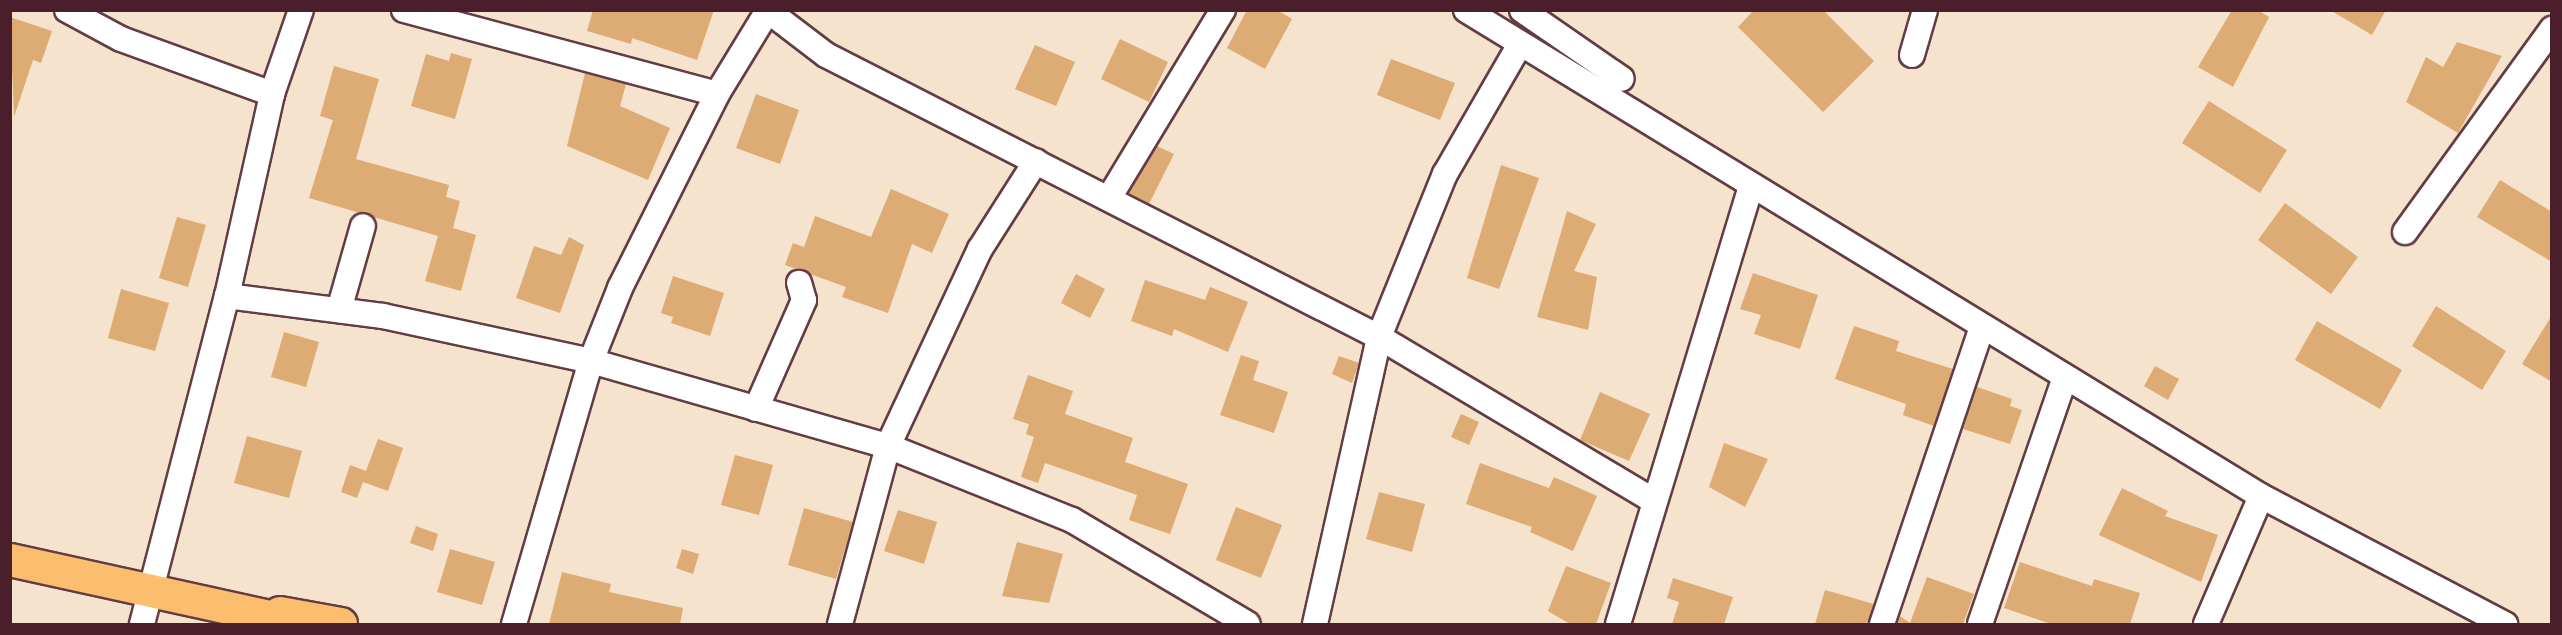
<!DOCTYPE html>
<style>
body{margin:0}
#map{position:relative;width:2562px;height:635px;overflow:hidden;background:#f5e3ce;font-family:Pangolin,sans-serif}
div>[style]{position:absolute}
.building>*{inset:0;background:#ddab74}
.roads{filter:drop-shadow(2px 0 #643c43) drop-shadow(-2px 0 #643c43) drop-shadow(0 2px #643c43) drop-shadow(0 -2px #643c43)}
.minor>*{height:24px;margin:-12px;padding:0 12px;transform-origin:12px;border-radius:12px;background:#fff}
.major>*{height:32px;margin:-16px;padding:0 16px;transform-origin:16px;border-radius:16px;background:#fbbe6e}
span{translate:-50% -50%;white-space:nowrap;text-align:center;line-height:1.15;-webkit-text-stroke:5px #f6f6f2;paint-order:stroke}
.frame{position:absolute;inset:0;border:12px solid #4a1f2b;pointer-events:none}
</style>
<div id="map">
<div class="building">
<i style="clip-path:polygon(593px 10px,714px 10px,697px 60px,632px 38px,631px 44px,587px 31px)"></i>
<i style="clip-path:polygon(1247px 10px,1277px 10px,1292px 19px,1265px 69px,1227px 48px)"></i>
<i style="clip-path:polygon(1754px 10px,1823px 10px,1874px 61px,1823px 112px,1738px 27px)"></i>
<i style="clip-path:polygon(2232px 10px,2258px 10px,2269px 17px,2233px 87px,2198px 67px)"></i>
<i style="clip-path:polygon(2330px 10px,2386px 10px,2372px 35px)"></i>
<i style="clip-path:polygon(10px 17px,52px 31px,41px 63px,33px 60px,14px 117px)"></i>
<i style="clip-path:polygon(1120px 39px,1168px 62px,1149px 102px,1101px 79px)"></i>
<i style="clip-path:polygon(2457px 42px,2502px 56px,2458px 133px,2406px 102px,2426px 57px,2443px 67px)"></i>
<i style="clip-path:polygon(1035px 45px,1075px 62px,1056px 106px,1015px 89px)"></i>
<i style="clip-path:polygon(451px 53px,472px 59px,455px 119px,411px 106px,426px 54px,449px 61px)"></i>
<i style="clip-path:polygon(1391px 59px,1455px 83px,1440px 120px,1377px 95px)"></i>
<i style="clip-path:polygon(334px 66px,379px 79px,356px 159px,449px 185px,446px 197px,460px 201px,453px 228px,476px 235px,461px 291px,425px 281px,438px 236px,309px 198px,333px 120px,320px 116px)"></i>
<i style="clip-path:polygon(585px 73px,626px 84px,620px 106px,670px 128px,648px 180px,567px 146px)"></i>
<i style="clip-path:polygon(756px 94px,799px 110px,780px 164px,736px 148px)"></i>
<i style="clip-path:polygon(2209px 101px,2287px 150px,2260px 193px,2182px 143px)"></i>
<i style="clip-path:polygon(1157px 146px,1174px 154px,1149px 204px,1129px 193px)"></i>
<i style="clip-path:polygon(1501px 165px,1539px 178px,1499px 289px,1467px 278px)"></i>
<i style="clip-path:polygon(2500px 180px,2552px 212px,2552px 262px,2477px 217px)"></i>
<i style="clip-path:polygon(891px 189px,949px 214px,932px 253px,912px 244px,888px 313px,842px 297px,846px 287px,785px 265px,793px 243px,804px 247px,815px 216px,871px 237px)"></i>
<i style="clip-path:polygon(2285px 203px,2358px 257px,2331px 294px,2258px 240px)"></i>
<i style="clip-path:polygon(1567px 211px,1596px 224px,1574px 271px,1597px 277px,1588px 330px,1537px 317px)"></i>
<i style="clip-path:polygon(177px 217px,206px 225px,188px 287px,159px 278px)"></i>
<i style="clip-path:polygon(569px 237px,584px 245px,560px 313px,516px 298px,534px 246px,561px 255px)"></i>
<i style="clip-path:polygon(1753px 273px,1818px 295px,1800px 349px,1754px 334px,1761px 315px,1740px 309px)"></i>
<i style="clip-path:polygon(1076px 274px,1105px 289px,1090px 318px,1061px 303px)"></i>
<i style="clip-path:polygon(673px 276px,724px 293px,710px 336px,671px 323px,673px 317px,661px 313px)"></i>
<i style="clip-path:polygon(1145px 280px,1205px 300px,1210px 287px,1248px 302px,1228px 352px,1174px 329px,1172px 336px,1131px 321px)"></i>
<i style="clip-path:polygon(121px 289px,169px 303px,155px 351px,108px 338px)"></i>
<i style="clip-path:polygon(2436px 306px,2506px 351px,2482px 390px,2412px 346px)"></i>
<i style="clip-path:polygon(2552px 315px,2552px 382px,2522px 364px)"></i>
<i style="clip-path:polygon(2317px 321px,2402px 370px,2380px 409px,2295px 360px)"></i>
<i style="clip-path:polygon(1854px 326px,1899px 341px,1896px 351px,1953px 369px,1934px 426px,1903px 415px,1906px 404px,1835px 379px)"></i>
<i style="clip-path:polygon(284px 332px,319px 342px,306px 387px,271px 377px)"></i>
<i style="clip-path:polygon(1241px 355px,1259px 361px,1253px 380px,1288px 392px,1274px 433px,1220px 415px)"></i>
<i style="clip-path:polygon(1339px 356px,1359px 363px,1352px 383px,1332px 374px)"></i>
<i style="clip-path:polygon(2155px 366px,2179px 379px,2168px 400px,2144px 386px)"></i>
<i style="clip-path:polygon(1028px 375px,1073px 391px,1065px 414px,1133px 438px,1125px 462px,1188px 484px,1170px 534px,1129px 520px,1137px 495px,1045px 463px,1038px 483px,1021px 477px,1034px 437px,1026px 434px,1029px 424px,1013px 419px)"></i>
<i style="clip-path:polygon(1977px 387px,2012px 399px,2010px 406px,2022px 410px,2010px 444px,1963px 429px)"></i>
<i style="clip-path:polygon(1600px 392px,1650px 414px,1629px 461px,1580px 440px)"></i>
<i style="clip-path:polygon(1461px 414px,1479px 422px,1469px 445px,1451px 437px)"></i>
<i style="clip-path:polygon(247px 436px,302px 451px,289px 498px,234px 483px)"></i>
<i style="clip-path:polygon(378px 439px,403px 448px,388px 491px,363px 482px,357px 498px,341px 492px,350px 465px,366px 471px)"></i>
<i style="clip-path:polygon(1724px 443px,1768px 459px,1745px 507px,1709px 487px)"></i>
<i style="clip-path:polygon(735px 455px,773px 465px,759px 515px,721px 505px)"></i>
<i style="clip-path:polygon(1480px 463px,1549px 488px,1554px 477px,1597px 496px,1573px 551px,1530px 532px,1532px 527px,1466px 504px)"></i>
<i style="clip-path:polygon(2122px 488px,2168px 511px,2165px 516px,2218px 535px,2201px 582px,2099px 535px)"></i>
<i style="clip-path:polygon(1379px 492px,1425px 504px,1412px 552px,1366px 539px)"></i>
<i style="clip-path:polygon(1236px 507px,1282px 525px,1261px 578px,1216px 560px)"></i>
<i style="clip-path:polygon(804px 508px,853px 522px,836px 579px,788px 565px)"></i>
<i style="clip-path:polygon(898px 510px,937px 522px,924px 564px,884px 551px)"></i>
<i style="clip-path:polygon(416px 526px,438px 534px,433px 551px,410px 543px)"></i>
<i style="clip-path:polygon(1017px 542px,1063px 554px,1049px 603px,1002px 596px)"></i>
<i style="clip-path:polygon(450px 549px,495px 562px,482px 605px,437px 592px)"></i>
<i style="clip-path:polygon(682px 549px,699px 554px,693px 574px,676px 568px)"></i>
<i style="clip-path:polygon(2020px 562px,2092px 586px,2094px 579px,2140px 593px,2130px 624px,2051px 624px,2004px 608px)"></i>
<i style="clip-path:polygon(1566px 566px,1611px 583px,1596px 624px,1570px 624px,1548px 611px)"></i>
<i style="clip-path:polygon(562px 572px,611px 584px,609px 592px,683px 608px,680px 624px,549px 624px)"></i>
<i style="clip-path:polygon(1927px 577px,1974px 594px,1963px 624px,1897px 624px,1900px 616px,1910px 623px)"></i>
<i style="clip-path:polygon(1673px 578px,1733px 597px,1724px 624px,1672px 624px,1679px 602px,1667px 598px)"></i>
<i style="clip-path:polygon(1825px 590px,1874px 604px,1868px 624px,1815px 624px)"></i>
</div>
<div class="roads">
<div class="minor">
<i style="left:67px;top:10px;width:61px;rotate:28.2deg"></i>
<i style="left:121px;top:39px;width:161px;rotate:20deg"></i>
<i style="left:404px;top:10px;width:324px;rotate:15deg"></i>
<i style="left:767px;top:10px;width:74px;rotate:37.3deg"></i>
<i style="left:826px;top:55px;width:621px;rotate:27.02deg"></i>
<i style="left:1379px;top:337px;width:320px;rotate:30.8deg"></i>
<i style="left:1466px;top:10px;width:932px;rotate:31.44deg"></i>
<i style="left:2261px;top:496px;width:276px;rotate:27.7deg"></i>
<i style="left:1522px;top:10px;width:121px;rotate:34.6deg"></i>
<i style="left:1912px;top:55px;width:47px;rotate:-73.9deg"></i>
<i style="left:1109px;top:198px;width:220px;rotate:-58.8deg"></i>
<i style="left:2405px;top:232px;width:251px;rotate:-54.1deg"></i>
<i style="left:227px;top:296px;width:157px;rotate:7.3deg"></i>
<i style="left:383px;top:316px;width:213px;rotate:12.2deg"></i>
<i style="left:591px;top:361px;width:309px;rotate:16deg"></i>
<i style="left:888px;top:446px;width:198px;rotate:21.9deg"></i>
<i style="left:1072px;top:520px;width:204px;rotate:30.6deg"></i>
<i style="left:339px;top:310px;width:87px;rotate:-74.1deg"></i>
<i style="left:756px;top:409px;width:119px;rotate:-66.2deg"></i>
<i style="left:804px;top:300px;width:18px;rotate:-106deg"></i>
<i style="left:142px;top:624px;width:339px;rotate:-75.5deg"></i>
<i style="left:227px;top:296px;width:207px;rotate:-77.4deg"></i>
<i style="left:272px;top:94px;width:89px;rotate:-71deg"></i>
<i style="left:514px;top:624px;width:274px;rotate:-73.7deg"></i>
<i style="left:591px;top:361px;width:79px;rotate:-68.3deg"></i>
<i style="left:620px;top:288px;width:217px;rotate:-63.4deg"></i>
<i style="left:717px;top:94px;width:96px;rotate:-58.6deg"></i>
<i style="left:840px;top:624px;width:184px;rotate:-74.9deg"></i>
<i style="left:888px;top:446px;width:217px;rotate:-65deg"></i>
<i style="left:980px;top:249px;width:104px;rotate:-57.5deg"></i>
<i style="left:1315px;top:624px;width:294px;rotate:-77.4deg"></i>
<i style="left:1379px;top:337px;width:176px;rotate:-68deg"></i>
<i style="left:1445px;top:174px;width:148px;rotate:-60deg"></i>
<i style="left:1618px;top:624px;width:458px;rotate:-73.1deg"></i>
<i style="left:1882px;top:624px;width:313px;rotate:-71.4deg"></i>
<i style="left:1980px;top:624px;width:261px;rotate:-71deg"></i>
<i style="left:2206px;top:624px;width:139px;rotate:-66.7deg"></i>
</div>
<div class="major">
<i style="left:10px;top:560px;width:298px;rotate:12.4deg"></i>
<i style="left:280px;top:613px;width:62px;rotate:10.2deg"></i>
</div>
</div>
<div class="frame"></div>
</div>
